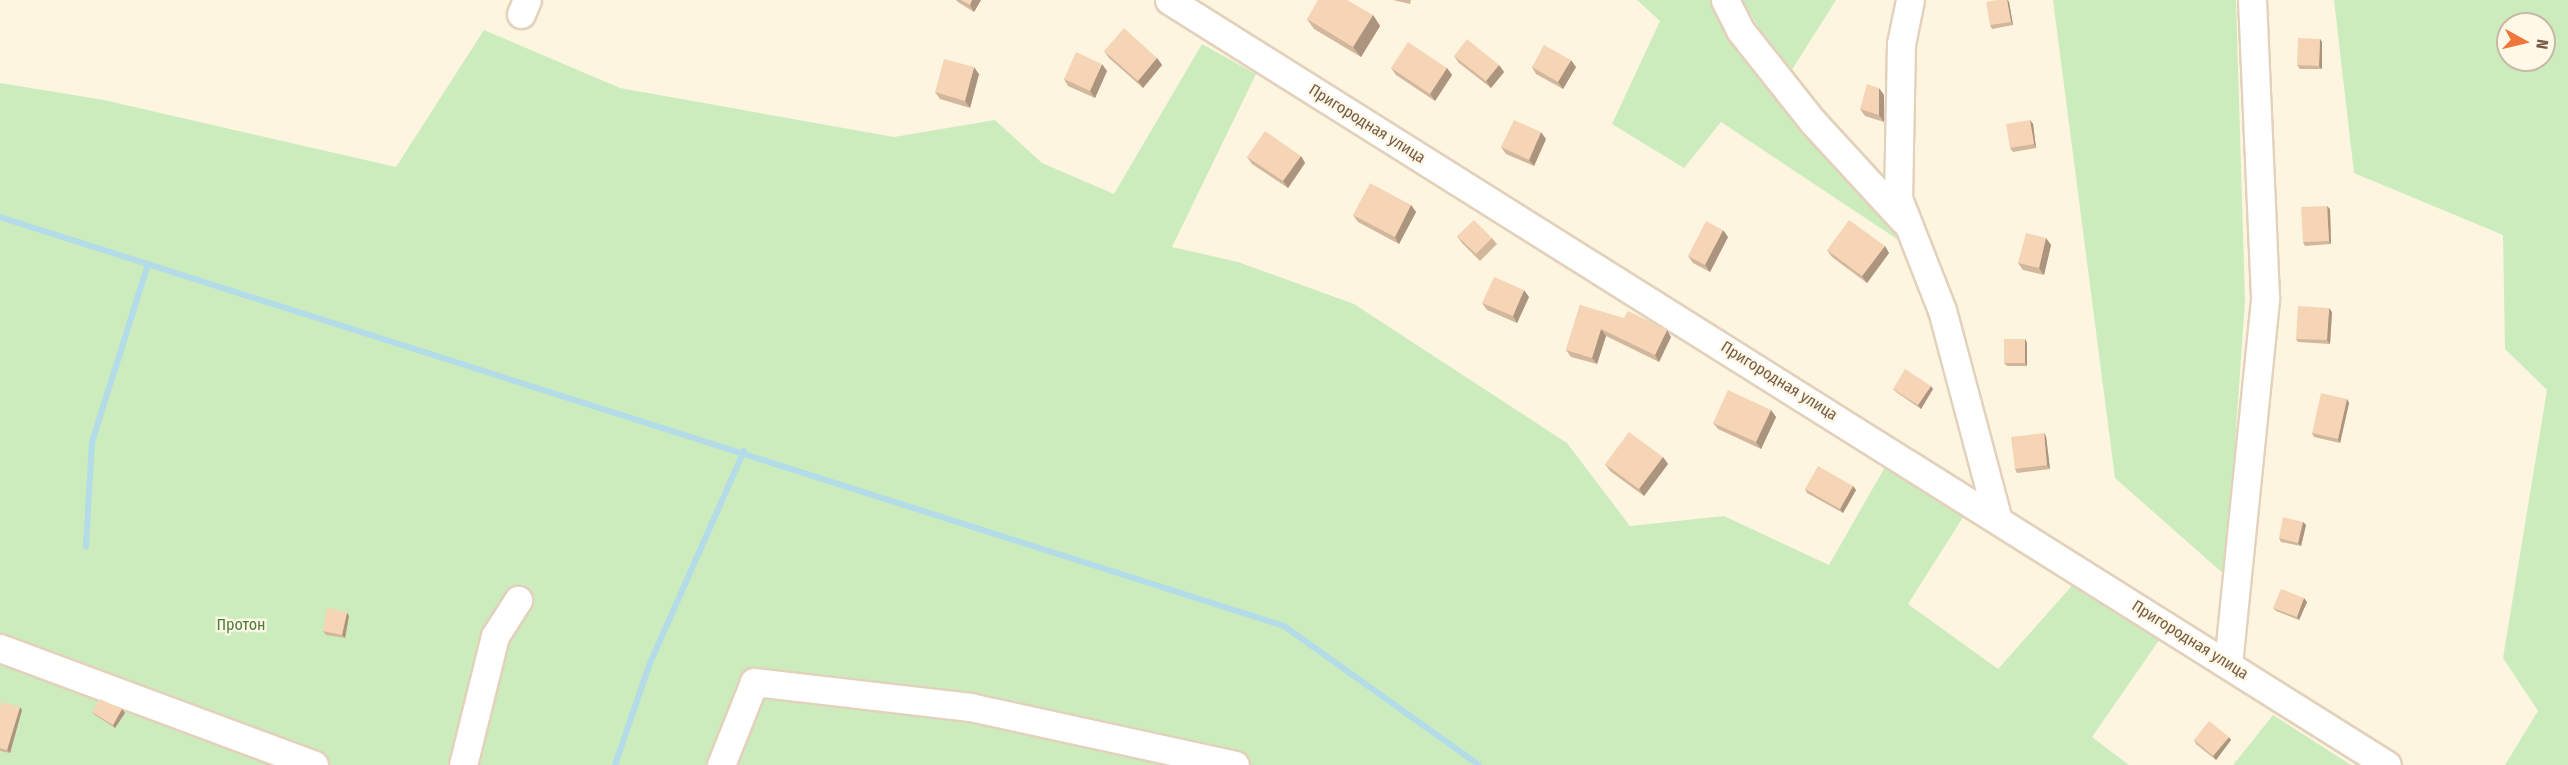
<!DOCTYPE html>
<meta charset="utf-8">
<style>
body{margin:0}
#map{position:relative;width:2568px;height:765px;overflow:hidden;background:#fef5e0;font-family:"Fira Sans Condensed",sans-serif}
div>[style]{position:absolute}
.green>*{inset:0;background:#ccecbe}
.stream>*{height:6px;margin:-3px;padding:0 3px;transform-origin:3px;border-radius:3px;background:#b3dbe8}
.roads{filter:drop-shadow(2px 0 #e2d1bb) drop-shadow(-2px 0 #e2d1bb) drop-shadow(0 2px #e2d1bb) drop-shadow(0 -2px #e2d1bb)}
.minor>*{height:27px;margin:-13.5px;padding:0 13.5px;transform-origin:13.5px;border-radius:13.5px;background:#fff}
.wall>*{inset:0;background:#d3b79d}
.shaded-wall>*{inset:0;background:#ac957f}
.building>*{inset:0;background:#f5d5b6}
span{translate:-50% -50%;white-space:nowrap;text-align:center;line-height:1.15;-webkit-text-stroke:4.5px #fff8e7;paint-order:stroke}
.street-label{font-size:16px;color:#765b46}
.park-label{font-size:16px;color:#4a7d3d}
.north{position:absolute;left:2496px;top:12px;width:60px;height:60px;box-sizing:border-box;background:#fff8e7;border:2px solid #c8b9a7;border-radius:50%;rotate:98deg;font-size:16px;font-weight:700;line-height:24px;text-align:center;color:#765b46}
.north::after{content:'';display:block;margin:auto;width:21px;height:27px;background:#f0763c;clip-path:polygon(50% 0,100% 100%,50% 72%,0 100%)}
</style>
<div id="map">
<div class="green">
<i style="clip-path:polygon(1637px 0,1711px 0,1732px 36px,1894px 225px,1897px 239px,1721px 122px,1684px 168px,1612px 124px,1660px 21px)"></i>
<i style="clip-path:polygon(1742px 0,1836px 0,1788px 76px)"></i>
<i style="clip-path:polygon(2053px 0,2236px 0,2245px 300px,2226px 576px,2115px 478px)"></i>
<i style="clip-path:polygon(evenodd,2334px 0,2568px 0,2568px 765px,2505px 765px,2538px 711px,2503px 658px,2547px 390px,2505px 349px,2503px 235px,2354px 173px,2334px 0,2508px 24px,2544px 24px,2544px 60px,2508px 60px,2508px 24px)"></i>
<i style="clip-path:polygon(484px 30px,620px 88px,894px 137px,995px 120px,1042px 163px,1114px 194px,1202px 44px,1256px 74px,1172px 247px,1238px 262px,1354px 304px,1567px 443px,1630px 526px,1724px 516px,1829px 565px,1889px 460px,1967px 511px,1908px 604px,1998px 669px,2077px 580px,2162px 636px,2092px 737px,2129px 765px,0 765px,0 83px,104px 100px,396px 167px)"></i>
<i style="clip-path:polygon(2273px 715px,2351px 765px,2233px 765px)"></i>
</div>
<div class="stream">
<i style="left:0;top:217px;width:1348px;rotate:17.67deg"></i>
<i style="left:1284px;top:626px;width:239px;rotate:35.5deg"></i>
<i style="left:86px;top:546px;width:104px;rotate:-86.7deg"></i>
<i style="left:92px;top:442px;width:187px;rotate:-72.5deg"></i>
<i style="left:615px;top:765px;width:108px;rotate:-71.1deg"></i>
<i style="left:650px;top:663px;width:232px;rotate:-66.1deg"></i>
</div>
<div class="roads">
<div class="minor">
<i style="left:1169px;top:0;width:1438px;rotate:32.13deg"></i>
<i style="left:1725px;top:0;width:34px;rotate:63deg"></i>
<i style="left:1740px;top:30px;width:117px;rotate:51.6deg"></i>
<i style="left:1813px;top:122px;width:134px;rotate:47.4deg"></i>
<i style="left:1910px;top:0;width:45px;rotate:101.6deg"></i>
<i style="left:1901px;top:44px;width:154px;rotate:91.1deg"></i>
<i style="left:1898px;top:198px;width:120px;rotate:68.6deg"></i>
<i style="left:1942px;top:310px;width:214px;rotate:75.1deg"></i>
<i style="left:521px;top:14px;width:15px;rotate:-67deg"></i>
<i style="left:0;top:648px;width:335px;rotate:20.4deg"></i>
<i style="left:2228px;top:664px;width:369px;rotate:-84.2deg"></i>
<i style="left:2265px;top:297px;width:297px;rotate:-92.5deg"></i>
<i style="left:463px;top:765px;width:133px;rotate:-76.1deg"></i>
<i style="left:495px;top:636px;width:43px;rotate:-57.4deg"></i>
<i style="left:721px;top:765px;width:89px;rotate:-68.3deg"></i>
<i style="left:754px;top:682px;width:217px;rotate:6.6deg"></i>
<i style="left:970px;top:707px;width:271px;rotate:12.3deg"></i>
</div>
</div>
<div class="wall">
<i style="clip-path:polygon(956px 0,981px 0,974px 12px,958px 2px)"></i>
<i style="clip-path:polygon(1393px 0,1411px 0,1410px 4px)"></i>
<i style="clip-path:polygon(1997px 0,2008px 0,2009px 2px,2013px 25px,1992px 29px,1990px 25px)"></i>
<i style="clip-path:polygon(1373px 15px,1380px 26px,1361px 57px,1314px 29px,1307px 19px)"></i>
<i style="clip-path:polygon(2320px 39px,2322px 42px,2322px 69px,2300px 69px,2297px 65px)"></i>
<i style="clip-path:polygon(1104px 51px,1157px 58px,1162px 65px,1143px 88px,1109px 58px)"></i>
<i style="clip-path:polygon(1454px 56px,1499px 65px,1504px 72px,1491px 88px,1459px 63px)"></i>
<i style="clip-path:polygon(1532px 67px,1576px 67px,1563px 89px,1536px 74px)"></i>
<i style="clip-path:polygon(1391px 68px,1447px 68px,1452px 75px,1435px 101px,1396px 75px)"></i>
<i style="clip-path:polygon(1107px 71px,1095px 98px,1068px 86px,1064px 79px)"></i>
<i style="clip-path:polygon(979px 74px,970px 108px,940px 99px,935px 92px)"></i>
<i style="clip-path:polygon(1884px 95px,1884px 122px,1865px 116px,1860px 109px)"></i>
<i style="clip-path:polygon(2030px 120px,2033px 124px,2036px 148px,2013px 152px,2010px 148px)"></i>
<i style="clip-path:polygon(1546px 139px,1534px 166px,1506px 154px,1501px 147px)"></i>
<i style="clip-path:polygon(1301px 156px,1305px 163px,1288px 188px,1252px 164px,1247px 157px)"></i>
<i style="clip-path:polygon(1411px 205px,1416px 212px,1399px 244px,1358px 222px,1353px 215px)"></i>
<i style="clip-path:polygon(2330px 209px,2331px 244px,2305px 246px,2303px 242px)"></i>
<i style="clip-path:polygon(1457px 236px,1492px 238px,1497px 244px,1480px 261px,1462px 243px)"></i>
<i style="clip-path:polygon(1728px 237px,1710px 272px,1693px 263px,1688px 256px)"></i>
<i style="clip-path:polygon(2046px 238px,2051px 245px,2044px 275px,2023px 270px,2018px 263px)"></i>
<i style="clip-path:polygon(1885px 246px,1889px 253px,1867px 283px,1832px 257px,1827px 250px)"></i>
<i style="clip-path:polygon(1529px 297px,1517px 323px,1487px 310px,1482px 303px)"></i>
<i style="clip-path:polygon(1580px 305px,1671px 337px,1659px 362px,1606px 336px,1597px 364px,1571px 357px,1566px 350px)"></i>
<i style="clip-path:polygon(2332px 312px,2330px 344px,2298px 342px,2296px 339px)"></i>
<i style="clip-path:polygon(2025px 339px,2027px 343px,2027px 366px,2007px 366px,2004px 363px)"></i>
<i style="clip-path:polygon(1893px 389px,1933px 389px,1921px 409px,1896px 392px)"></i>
<i style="clip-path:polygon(2347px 399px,2349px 403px,2340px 443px,2314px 437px,2312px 433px)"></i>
<i style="clip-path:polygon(1771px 410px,1776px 417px,1761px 449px,1718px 429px,1713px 423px)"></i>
<i style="clip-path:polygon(2046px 436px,2050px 469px,2017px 473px,2015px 469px)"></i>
<i style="clip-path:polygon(1663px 457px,1668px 464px,1644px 496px,1610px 471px,1605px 464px)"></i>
<i style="clip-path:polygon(1853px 486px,1856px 490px,1843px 513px,1807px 493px,1805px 489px)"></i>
<i style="clip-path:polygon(2303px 522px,2306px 525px,2301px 546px,2281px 542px,2279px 538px)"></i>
<i style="clip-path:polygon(2304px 598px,2307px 602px,2299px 620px,2276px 611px,2273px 608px)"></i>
<i style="clip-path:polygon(349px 616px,345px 638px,326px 635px,323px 631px)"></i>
<i style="clip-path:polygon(0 708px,22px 710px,10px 753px,0 751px)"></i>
<i style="clip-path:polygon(122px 709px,125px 713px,115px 728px,95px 715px,92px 712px)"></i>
<i style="clip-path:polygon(2194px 740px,2231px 740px,2216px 760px,2196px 744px)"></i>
</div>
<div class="shaded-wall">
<i style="clip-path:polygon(972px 0,981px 0,974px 12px,970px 5px)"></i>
<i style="clip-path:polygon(2007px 0,2009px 2px,2013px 25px,2011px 22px)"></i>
<i style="clip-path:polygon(1373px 15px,1380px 26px,1361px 57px,1353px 47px)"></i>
<i style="clip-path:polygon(2320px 39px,2322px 42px,2322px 69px,2319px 66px)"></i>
<i style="clip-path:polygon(1157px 58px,1162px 65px,1143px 88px,1138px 81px)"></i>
<i style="clip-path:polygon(1571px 60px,1576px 67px,1563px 89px,1558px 82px)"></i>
<i style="clip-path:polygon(1102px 64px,1107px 71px,1095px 98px,1090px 91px)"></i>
<i style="clip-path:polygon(1499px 65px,1504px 72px,1491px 88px,1486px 81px)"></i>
<i style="clip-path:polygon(974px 67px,979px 74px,970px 108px,965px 101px)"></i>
<i style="clip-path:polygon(1447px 68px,1452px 75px,1435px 101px,1430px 94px)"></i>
<i style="clip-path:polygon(1879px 88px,1884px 95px,1884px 122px,1879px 115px)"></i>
<i style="clip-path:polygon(2030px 120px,2033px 124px,2036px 148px,2034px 144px)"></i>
<i style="clip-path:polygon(1541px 132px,1546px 139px,1534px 166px,1529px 160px)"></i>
<i style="clip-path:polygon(1301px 156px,1305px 163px,1288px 188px,1283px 181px)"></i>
<i style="clip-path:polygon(1411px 205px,1416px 212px,1399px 244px,1395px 237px)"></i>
<i style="clip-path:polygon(2327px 206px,2330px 209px,2331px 244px,2329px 241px)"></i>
<i style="clip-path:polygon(1723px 230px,1728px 237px,1710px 272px,1705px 265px)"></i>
<i style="clip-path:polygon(2046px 238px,2051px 245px,2044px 275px,2039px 268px)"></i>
<i style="clip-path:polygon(1885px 246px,1889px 253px,1867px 283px,1862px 276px)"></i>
<i style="clip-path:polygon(1524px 290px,1529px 297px,1517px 323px,1513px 316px)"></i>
<i style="clip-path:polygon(2329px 308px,2332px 312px,2330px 344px,2327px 340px)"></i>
<i style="clip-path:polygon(1601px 329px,1606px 336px,1597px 364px,1592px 358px)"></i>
<i style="clip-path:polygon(1667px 330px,1671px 337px,1659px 362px,1655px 355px)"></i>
<i style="clip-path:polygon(2025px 339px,2027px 343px,2027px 366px,2025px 363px)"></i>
<i style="clip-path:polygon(1931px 386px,1933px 389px,1921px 409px,1918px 405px)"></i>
<i style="clip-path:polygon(2347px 399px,2349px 403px,2340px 443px,2338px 439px)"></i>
<i style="clip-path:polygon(1771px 410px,1776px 417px,1761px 449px,1756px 442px)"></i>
<i style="clip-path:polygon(2044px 433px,2046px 436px,2050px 469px,2047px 465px)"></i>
<i style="clip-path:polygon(1663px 457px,1668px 464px,1644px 496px,1639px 489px)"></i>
<i style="clip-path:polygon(1853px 486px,1856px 490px,1843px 513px,1840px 509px)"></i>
<i style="clip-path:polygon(2303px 522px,2306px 525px,2301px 546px,2298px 543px)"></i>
<i style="clip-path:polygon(2304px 598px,2307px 602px,2299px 620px,2297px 617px)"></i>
<i style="clip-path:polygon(347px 612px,349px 616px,345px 638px,342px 635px)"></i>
<i style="clip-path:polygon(20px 707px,22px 710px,10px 753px,7px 750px)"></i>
<i style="clip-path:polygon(122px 709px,125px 713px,115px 728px,113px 725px)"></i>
<i style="clip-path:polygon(2229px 737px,2231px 740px,2216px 760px,2213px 756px)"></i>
</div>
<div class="building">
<i style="clip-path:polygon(961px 0,972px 0,970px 5px)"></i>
<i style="clip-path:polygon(1318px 0,1347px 0,1373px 15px,1353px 47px,1307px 19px)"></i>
<i style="clip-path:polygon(1997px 0,2007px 0,2011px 22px,1990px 25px,1986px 2px)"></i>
<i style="clip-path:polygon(1124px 28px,1157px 58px,1138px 81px,1104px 51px)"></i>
<i style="clip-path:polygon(2298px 38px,2320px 39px,2319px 66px,2297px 65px)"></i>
<i style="clip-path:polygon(1467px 39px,1499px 65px,1486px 81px,1454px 56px)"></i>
<i style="clip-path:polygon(1408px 42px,1447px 68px,1430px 94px,1391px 68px)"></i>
<i style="clip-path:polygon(1544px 45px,1571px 60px,1558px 82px,1532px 67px)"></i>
<i style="clip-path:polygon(1076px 52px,1102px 64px,1090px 91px,1064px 79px)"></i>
<i style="clip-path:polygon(944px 59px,974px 67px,965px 101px,935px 92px)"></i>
<i style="clip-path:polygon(1867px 84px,1879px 88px,1879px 115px,1860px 109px)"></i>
<i style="clip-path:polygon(1514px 120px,1541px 132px,1529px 160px,1501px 147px)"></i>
<i style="clip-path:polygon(2030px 120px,2034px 144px,2010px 148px,2006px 124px)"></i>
<i style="clip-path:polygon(1265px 131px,1301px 156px,1283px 181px,1247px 157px)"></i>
<i style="clip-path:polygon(1370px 183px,1411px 205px,1395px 237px,1353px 215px)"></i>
<i style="clip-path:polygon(2327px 206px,2329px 241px,2303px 242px,2301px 207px)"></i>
<i style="clip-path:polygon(1474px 220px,1492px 238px,1476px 254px,1457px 236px)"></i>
<i style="clip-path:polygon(1849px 220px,1885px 246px,1862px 276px,1827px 250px)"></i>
<i style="clip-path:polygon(1706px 221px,1723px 230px,1705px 265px,1688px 256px)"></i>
<i style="clip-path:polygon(2026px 233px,2046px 238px,2039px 268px,2018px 263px)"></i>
<i style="clip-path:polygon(1494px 277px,1524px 290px,1513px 316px,1482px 303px)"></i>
<i style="clip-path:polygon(1580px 305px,1624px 318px,1628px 311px,1667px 330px,1655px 355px,1601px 329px,1592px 358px,1566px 350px)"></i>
<i style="clip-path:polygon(2298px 306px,2329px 308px,2327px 340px,2296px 339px)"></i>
<i style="clip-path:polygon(2004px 339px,2025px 339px,2025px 363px,2004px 363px)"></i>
<i style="clip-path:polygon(1905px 369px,1931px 386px,1918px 405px,1893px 389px)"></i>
<i style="clip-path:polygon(1728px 390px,1771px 410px,1756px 442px,1713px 423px)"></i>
<i style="clip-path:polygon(2321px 393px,2347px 399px,2338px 439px,2312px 433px)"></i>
<i style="clip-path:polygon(1629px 432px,1663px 457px,1639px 489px,1605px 464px)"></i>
<i style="clip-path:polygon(2044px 433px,2047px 465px,2015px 469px,2011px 437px)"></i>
<i style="clip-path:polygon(1818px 466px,1853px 486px,1840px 509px,1805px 489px)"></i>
<i style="clip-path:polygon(2283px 517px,2303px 522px,2298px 543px,2279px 538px)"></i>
<i style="clip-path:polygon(2281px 589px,2304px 598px,2297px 617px,2273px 608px)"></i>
<i style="clip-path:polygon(327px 608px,347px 612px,342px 635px,323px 631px)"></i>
<i style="clip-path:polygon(100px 699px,122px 709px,113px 725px,92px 712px)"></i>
<i style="clip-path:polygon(1px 702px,20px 707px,7px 750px,0 748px,0 708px)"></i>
<i style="clip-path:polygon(2209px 721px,2229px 737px,2213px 756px,2194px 740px)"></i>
</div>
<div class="street-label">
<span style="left:1367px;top:124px;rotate:32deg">Пригородная улица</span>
<span style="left:1779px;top:381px;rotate:32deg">Пригородная улица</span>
<span style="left:2190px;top:640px;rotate:32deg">Пригородная улица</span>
</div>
<div class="park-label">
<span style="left:241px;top:625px">Протон</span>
</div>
<div class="north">N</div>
</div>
